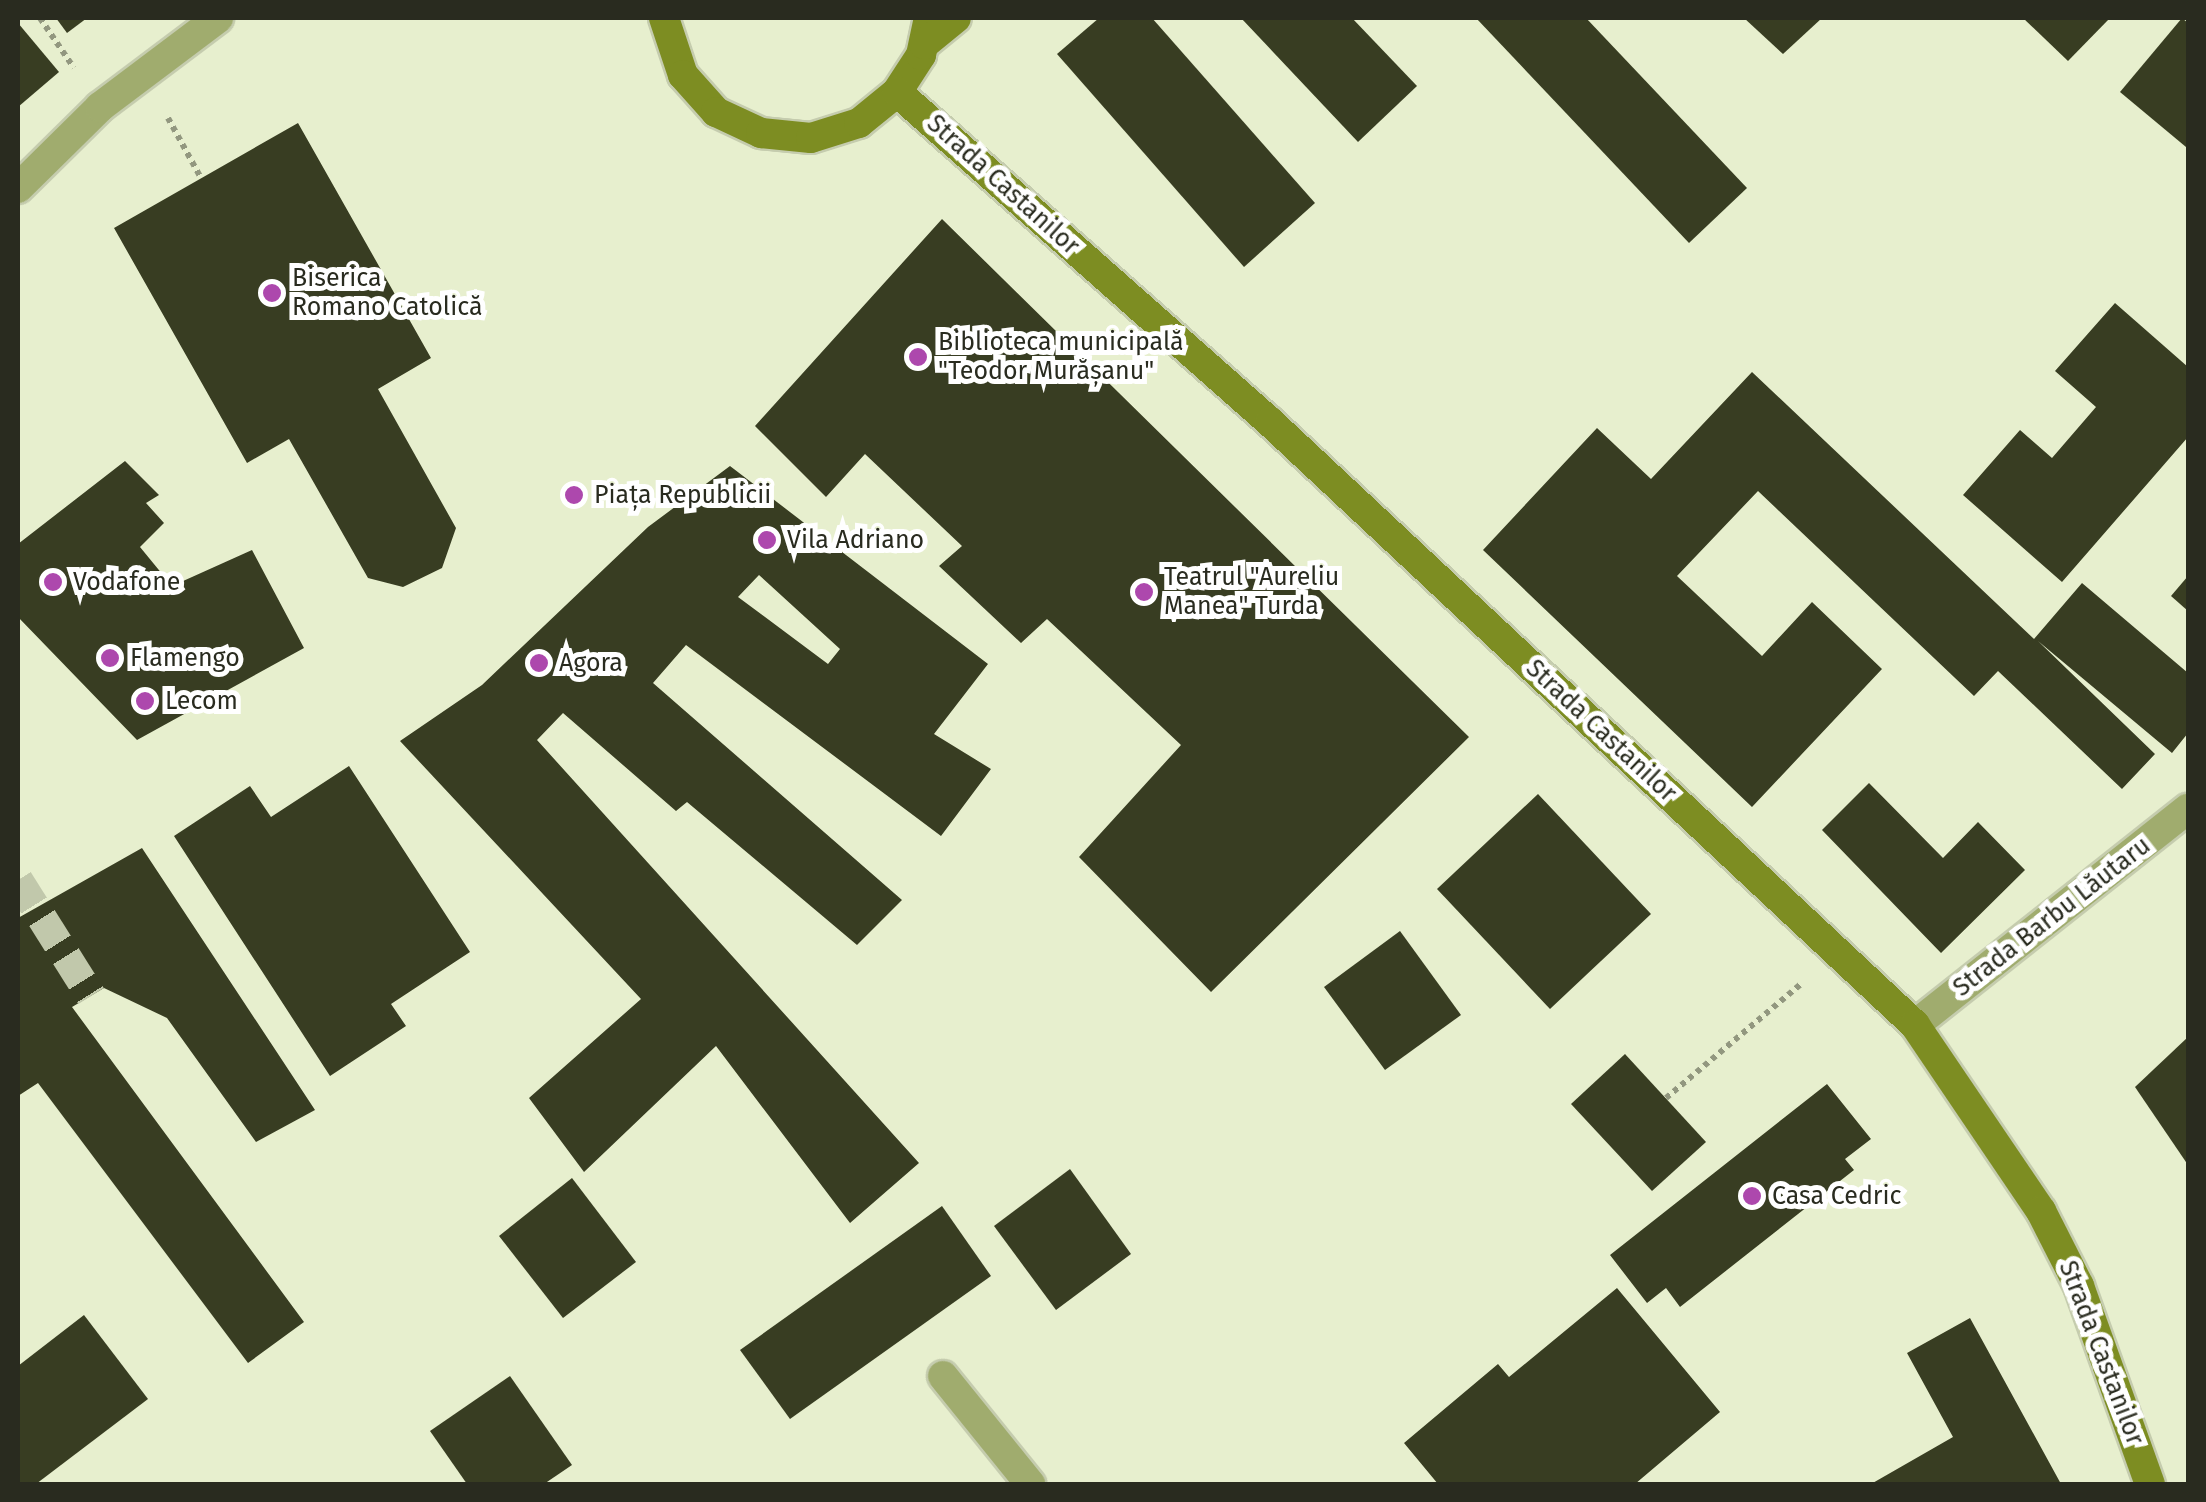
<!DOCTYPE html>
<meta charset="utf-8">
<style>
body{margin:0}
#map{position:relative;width:2206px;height:1502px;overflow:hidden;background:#e7efce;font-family:"Fira Sans",sans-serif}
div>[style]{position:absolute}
.building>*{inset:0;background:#383d22}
.street-tunnel>*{height:30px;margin-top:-15px;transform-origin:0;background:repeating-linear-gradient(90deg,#c1c8ab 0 30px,transparent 0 45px)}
.path>*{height:6px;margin-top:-3px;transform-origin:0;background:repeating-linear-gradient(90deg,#92977f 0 5px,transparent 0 10px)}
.roads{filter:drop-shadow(2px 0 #c5ccae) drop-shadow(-2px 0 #c5ccae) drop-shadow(0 2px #c5ccae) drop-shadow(0 -2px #c5ccae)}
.street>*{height:30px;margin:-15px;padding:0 15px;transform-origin:15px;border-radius:15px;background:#a0ac6e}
.secondary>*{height:30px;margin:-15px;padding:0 15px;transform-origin:15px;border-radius:15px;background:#7d8d22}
.dots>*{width:28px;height:28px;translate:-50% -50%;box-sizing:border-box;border:5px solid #fff;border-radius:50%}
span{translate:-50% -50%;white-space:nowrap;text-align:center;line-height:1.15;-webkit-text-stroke:10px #fff;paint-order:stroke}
.street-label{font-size:25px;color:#292b1f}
.poi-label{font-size:25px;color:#292b1f}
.left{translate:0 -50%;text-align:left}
.frame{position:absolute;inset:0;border:20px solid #292b1f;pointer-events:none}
</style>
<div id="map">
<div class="building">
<i style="clip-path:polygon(56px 18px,87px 18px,67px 33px)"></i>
<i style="clip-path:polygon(1099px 18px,1152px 18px,1315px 203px,1244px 267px,1057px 54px)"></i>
<i style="clip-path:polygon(1241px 18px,1352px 18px,1417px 86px,1358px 142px)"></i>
<i style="clip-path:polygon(1476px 18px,1586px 18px,1747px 188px,1689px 243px)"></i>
<i style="clip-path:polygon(1744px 18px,1822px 18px,1783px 54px)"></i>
<i style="clip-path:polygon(2023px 18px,2110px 18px,2068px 61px)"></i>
<i style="clip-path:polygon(2182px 18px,2188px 23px,2186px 147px,2120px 92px)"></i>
<i style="clip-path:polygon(18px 23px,59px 72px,18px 107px)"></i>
<i style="clip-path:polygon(298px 123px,431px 358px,378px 389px,456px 528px,442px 568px,403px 587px,368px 578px,289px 439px,247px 463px,114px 228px)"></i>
<i style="clip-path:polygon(942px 219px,1469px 737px,1211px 992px,1079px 857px,1181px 745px,1047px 619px,1021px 643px,939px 566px,962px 546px,865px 454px,826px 497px,755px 426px)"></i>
<i style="clip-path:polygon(2115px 303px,2188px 367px,2188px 437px,2062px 582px,1963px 495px,2020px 430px,2052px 458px,2096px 407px,2055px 371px)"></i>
<i style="clip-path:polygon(1752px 372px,2034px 639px,2082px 583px,2188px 673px,2188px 733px,2172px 753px,2038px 641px,2155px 754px,2122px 789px,1998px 671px,1974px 696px,1758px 491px,1677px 576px,1762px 656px,1812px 602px,1882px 669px,1752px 807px,1483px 550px,1597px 428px,1651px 479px)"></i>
<i style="clip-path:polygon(125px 461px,159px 495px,146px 503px,164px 523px,140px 547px,172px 586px,252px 550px,304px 648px,137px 740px,18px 617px,18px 544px)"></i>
<i style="clip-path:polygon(evenodd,730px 466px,988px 664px,934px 734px,991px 769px,941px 836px,686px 645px,653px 683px,902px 900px,857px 945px,687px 802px,676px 811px,563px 713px,537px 740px,919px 1163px,850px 1223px,716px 1046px,584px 1172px,529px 1098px,641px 999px,400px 741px,482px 685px,648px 527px,730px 466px,759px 575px,840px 649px,828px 664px,738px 597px,759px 575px)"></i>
<i style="clip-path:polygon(2188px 576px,2188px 611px,2171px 596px)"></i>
<i style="clip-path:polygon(349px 766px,470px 952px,391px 1004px,406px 1026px,330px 1076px,174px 836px,250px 786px,271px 817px)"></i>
<i style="clip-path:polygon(1869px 783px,1943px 858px,1978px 822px,2025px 870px,1941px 953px,1822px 830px)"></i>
<i style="clip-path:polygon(1538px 794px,1651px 914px,1550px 1009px,1437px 889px)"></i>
<i style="clip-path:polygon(142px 848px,315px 1110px,256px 1142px,167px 1018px,104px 988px,72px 1007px,304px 1322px,248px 1363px,38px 1083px,18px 1096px,18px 918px)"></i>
<i style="clip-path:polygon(1400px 931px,1461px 1015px,1385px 1070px,1324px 987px)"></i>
<i style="clip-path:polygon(2188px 1037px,2188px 1165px,2135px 1087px)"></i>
<i style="clip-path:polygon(1625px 1054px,1706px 1142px,1652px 1191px,1571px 1104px)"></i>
<i style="clip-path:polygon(1827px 1084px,1871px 1139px,1845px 1159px,1854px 1170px,1680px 1307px,1666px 1288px,1647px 1303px,1610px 1255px)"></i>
<i style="clip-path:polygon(1070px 1169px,1131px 1254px,1056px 1310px,994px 1226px)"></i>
<i style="clip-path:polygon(572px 1178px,636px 1262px,563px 1318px,499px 1236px)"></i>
<i style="clip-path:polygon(942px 1206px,991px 1276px,790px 1419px,740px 1350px)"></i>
<i style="clip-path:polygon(1617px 1288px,1720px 1412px,1635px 1484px,1438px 1484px,1404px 1443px,1498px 1364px,1509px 1377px)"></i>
<i style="clip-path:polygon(84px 1315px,148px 1399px,36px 1484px,18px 1484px,18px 1366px)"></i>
<i style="clip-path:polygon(1970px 1318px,2061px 1484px,1871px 1484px,1953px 1437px,1907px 1353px)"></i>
<i style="clip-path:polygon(510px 1376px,572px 1465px,544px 1484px,467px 1484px,430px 1431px)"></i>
</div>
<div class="street-tunnel">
<i style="left:18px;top:880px;width:137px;rotate:57.8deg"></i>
</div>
<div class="path">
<i style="left:40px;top:18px;width:60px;rotate:55.8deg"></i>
<i style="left:168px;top:118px;width:68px;rotate:61.2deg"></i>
<i style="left:1666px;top:1098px;width:178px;rotate:-40.2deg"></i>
</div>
<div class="roads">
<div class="street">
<i style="left:18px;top:188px;width:115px;rotate:-44.6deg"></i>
<i style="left:100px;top:107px;width:148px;rotate:-37deg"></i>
<i style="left:1915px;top:1025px;width:348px;rotate:-38.4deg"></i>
<i style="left:943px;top:1376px;width:139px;rotate:51.1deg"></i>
</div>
<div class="secondary">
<i style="left:664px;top:18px;width:60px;rotate:71.6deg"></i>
<i style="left:683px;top:75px;width:50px;rotate:48.3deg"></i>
<i style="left:716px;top:112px;width:50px;rotate:25deg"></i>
<i style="left:761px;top:133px;width:50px;rotate:5.7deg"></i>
<i style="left:811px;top:138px;width:50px;rotate:-17.4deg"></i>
<i style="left:859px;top:123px;width:49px;rotate:-39.2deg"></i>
<i style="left:897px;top:92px;width:44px;rotate:-57deg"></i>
<i style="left:921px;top:55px;width:38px;rotate:-78deg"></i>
<i style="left:924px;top:44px;width:41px;rotate:-39.1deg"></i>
<i style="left:897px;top:92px;width:498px;rotate:41.5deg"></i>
<i style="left:1270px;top:422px;width:883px;rotate:43.07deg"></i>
<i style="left:1915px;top:1025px;width:225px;rotate:55.9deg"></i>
<i style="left:2041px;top:1211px;width:84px;rotate:63.1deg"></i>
<i style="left:2079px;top:1286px;width:210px;rotate:70.3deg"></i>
</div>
</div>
<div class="dots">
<i style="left:272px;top:293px;background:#ad48ad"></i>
<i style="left:918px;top:357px;background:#ad48ad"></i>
<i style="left:574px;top:495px;background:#ad48ad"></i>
<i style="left:767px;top:540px;background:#ad48ad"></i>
<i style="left:53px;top:582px;background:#ad48ad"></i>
<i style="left:1144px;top:592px;background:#ad48ad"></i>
<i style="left:110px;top:658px;background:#ad48ad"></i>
<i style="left:539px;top:663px;background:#ad48ad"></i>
<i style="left:145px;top:701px;background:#ad48ad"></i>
<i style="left:1752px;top:1196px;background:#ad48ad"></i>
</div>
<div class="street-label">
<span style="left:1003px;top:185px;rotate:42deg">Strada Castanilor</span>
<span style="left:1601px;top:731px;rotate:43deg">Strada Castanilor</span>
<span style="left:2052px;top:917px;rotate:-38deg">Strada Barbu Lăutaru</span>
<span style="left:2101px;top:1353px;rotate:69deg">Strada Castanilor</span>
</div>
<div class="poi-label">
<span class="left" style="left:292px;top:293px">Biserica<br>Romano Catolică</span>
<span class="left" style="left:938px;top:357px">Biblioteca municipală<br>"Teodor Murășanu"</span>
<span class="left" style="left:594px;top:495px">Piața Republicii</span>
<span class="left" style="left:787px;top:540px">Vila Adriano</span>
<span class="left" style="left:1164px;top:592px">Teatrul "Aureliu<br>Manea" Turda</span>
<span class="left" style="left:73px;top:582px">Vodafone</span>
<span class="left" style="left:130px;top:658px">Flamengo</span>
<span class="left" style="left:559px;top:663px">Agora</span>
<span class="left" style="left:165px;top:701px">Lecom</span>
<span class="left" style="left:1772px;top:1196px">Casa Cedric</span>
</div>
<div class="frame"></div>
</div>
